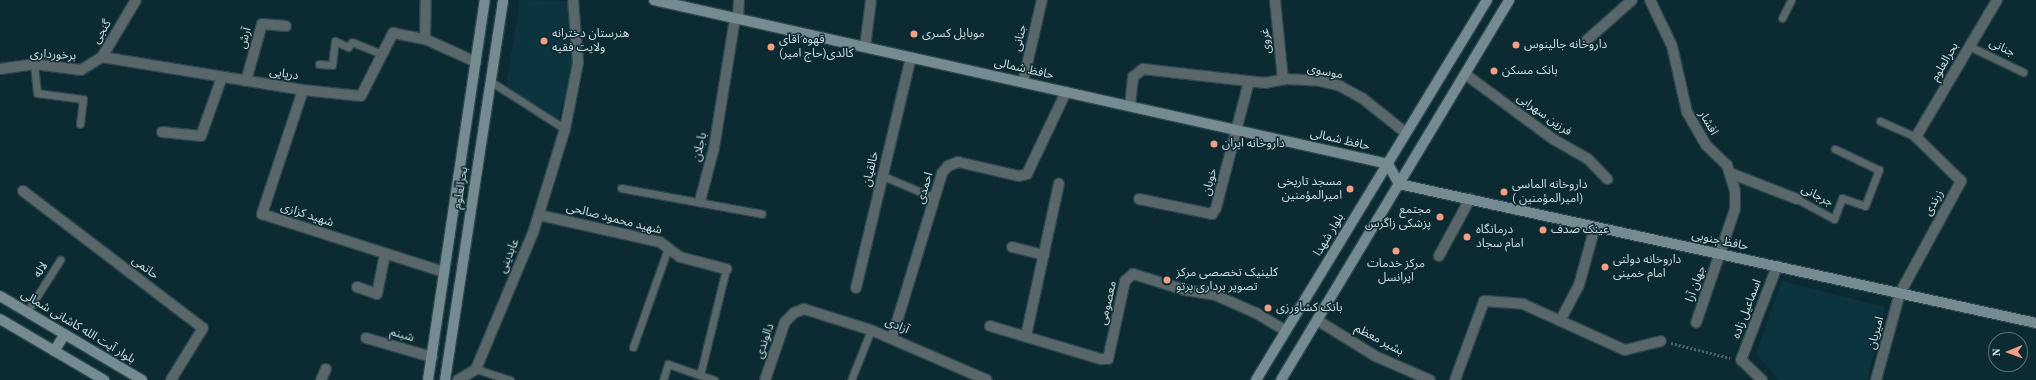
<!DOCTYPE html>
<meta charset="utf-8">
<style>
body{margin:0}
#map{position:relative;width:2036px;height:380px;overflow:hidden;background:#0c2a31;font-family:"Source Serif 4","Noto Sans Arabic",serif}
div>[style]{position:absolute}
.built>*{inset:0;background:#0b343e}
.path>*{height:2.5px;margin-top:-1.25px;transform-origin:0;background:repeating-linear-gradient(90deg,#496369 0 2px,transparent 0 4px)}
.roads{filter:drop-shadow(1px 0 #2b474d) drop-shadow(-1px 0 #2b474d) drop-shadow(0 1px #2b474d) drop-shadow(0 -1px #2b474d)}
.lane>*{height:7px;margin:-3.5px;padding:0 3.5px;transform-origin:3.5px;border-radius:3.5px;background:#59666a}
.street>*{height:10px;margin:-5px;padding:0 5px;transform-origin:5px;border-radius:5px;background:#59666a}
.secondary>*{height:10px;margin:-5px;padding:0 5px;transform-origin:5px;border-radius:5px;background:#768b91}
.dots>*{width:11px;height:11px;translate:-50% -50%;box-sizing:border-box;border:2px solid #0c2a31;border-radius:50%}
span{translate:-50% -50%;white-space:nowrap;text-align:center;line-height:1.15;-webkit-text-stroke:3px #0c2a31;paint-order:stroke}
.street-label{font-size:12px;color:#cedee3}
.poi-label{font-size:12px;color:#cedee3}
.left{translate:0 -50%;text-align:left}
.right{translate:-100% -50%;text-align:right}
.north{position:absolute;left:1988px;top:332px;width:40px;height:40px;box-sizing:border-box;background:#0c2a31;border:1px solid #5a7278;border-radius:50%;rotate:269deg;font-size:11px;font-weight:700;line-height:16px;text-align:center;color:#cedee3}
.north::after{content:'';display:block;margin:auto;width:14px;height:18px;background:#f39f85;clip-path:polygon(50% 0,100% 100%,50% 72%,0 100%)}
</style>
<div id="map">
<div class="built">
<i style="clip-path:polygon(520px 0,572px 1px,574px 64px,558px 121px,506px 85px)"></i>
<i style="clip-path:polygon(1782px 281px,1885px 307px,1867px 380px,1779px 380px,1756px 354px)"></i>
</div>
<div class="path">
<i style="left:1671px;top:343px;width:61px;rotate:14.3deg"></i>
</div>
<div class="roads">
<div class="lane">
<i style="left:1782px;top:18px;width:20px;rotate:-63deg"></i>
<i style="left:1969px;top:46px;width:60px;rotate:25.7deg"></i>
<i style="left:34px;top:64px;width:29px;rotate:84deg"></i>
<i style="left:37px;top:93px;width:46px;rotate:7.4deg"></i>
<i style="left:83px;top:99px;width:25px;rotate:97deg"></i>
<i style="left:319px;top:64px;width:13px;rotate:4deg"></i>
<i style="left:332px;top:65px;width:24px;rotate:-83deg"></i>
<i style="left:335px;top:41px;width:14px;rotate:25deg"></i>
<i style="left:348px;top:47px;width:6px;rotate:-51deg"></i>
<i style="left:352px;top:42px;width:32px;rotate:22deg"></i>
<i style="left:490px;top:81px;width:89px;rotate:32.6deg"></i>
<i style="left:1880px;top:121px;width:39px;rotate:24deg"></i>
<i style="left:883px;top:176px;width:56px;rotate:22.9deg"></i>
<i style="left:621px;top:188px;width:143px;rotate:10.4deg"></i>
<i style="left:1797px;top:199px;width:42px;rotate:28.4deg"></i>
<i style="left:1834px;top:219px;width:22px;rotate:-69deg"></i>
<i style="left:1842px;top:198px;width:24px;rotate:19deg"></i>
<i style="left:1865px;top:206px;width:39px;rotate:-69deg"></i>
<i style="left:1879px;top:170px;width:49px;rotate:-154.5deg"></i>
<i style="left:27px;top:312px;width:62px;rotate:-57.6deg"></i>
<i style="left:633px;top:347px;width:105px;rotate:-70.5deg"></i>
<i style="left:476px;top:369px;width:36px;rotate:18deg"></i>
<i style="left:700px;top:375px;width:109px;rotate:-76.2deg"></i>
<i style="left:663px;top:380px;width:17px;rotate:-73deg"></i>
<i style="left:668px;top:364px;width:49px;rotate:19.2deg"></i>
<i style="left:851px;top:380px;width:54px;rotate:-68.2deg"></i>
</div>
<div class="street">
<i style="left:1275px;top:0;width:80px;rotate:84.3deg"></i>
<i style="left:1650px;top:0;width:51px;rotate:64.4deg"></i>
<i style="left:1672px;top:46px;width:68px;rotate:77.2deg"></i>
<i style="left:1687px;top:112px;width:38px;rotate:60deg"></i>
<i style="left:1706px;top:145px;width:29px;rotate:44deg"></i>
<i style="left:1727px;top:165px;width:27px;rotate:73deg"></i>
<i style="left:1735px;top:191px;width:18px;rotate:90deg"></i>
<i style="left:1735px;top:209px;width:120px;rotate:108.9deg"></i>
<i style="left:738px;top:19px;width:19px;rotate:-87deg"></i>
<i style="left:425px;top:39px;width:39px;rotate:-89deg"></i>
<i style="left:1587px;top:40px;width:60px;rotate:-41.6deg"></i>
<i style="left:865px;top:47px;width:47px;rotate:-82.7deg"></i>
<i style="left:102px;top:57px;width:204px;rotate:9.3deg"></i>
<i style="left:303px;top:90px;width:58px;rotate:5.9deg"></i>
<i style="left:361px;top:96px;width:71px;rotate:-63.1deg"></i>
<i style="left:393px;top:33px;width:33px;rotate:11deg"></i>
<i style="left:425px;top:39px;width:56px;rotate:24.3deg"></i>
<i style="left:0;top:69px;width:34px;rotate:-8deg"></i>
<i style="left:34px;top:64px;width:47px;rotate:7.3deg"></i>
<i style="left:81px;top:70px;width:25px;rotate:-32deg"></i>
<i style="left:102px;top:57px;width:66px;rotate:-59.2deg"></i>
<i style="left:1465px;top:74px;width:109px;rotate:36.5deg"></i>
<i style="left:1553px;top:139px;width:40px;rotate:29.7deg"></i>
<i style="left:1588px;top:159px;width:28px;rotate:46deg"></i>
<i style="left:246px;top:81px;width:59px;rotate:-74.3deg"></i>
<i style="left:262px;top:24px;width:24px;rotate:5deg"></i>
<i style="left:1023px;top:82px;width:84px;rotate:-77deg"></i>
<i style="left:303px;top:90px;width:131px;rotate:108.3deg"></i>
<i style="left:262px;top:214px;width:191px;rotate:17.7deg"></i>
<i style="left:1130px;top:106px;width:29px;rotate:-84deg"></i>
<i style="left:1133px;top:77px;width:13px;rotate:-39deg"></i>
<i style="left:1143px;top:69px;width:123px;rotate:6.5deg"></i>
<i style="left:1265px;top:83px;width:21px;rotate:-11deg"></i>
<i style="left:1286px;top:79px;width:33px;rotate:3deg"></i>
<i style="left:1319px;top:81px;width:22px;rotate:13deg"></i>
<i style="left:1340px;top:86px;width:25px;rotate:29deg"></i>
<i style="left:1362px;top:98px;width:56px;rotate:38.5deg"></i>
<i style="left:162px;top:132px;width:39px;rotate:6deg"></i>
<i style="left:201px;top:136px;width:63px;rotate:-70.4deg"></i>
<i style="left:1730px;top:173px;width:72px;rotate:21.2deg"></i>
<i style="left:23px;top:191px;width:226px;rotate:37.3deg"></i>
<i style="left:203px;top:328px;width:61px;rotate:121.6deg"></i>
<i style="left:1139px;top:199px;width:75px;rotate:11.6deg"></i>
<i style="left:1212px;top:214px;width:7px;rotate:-56deg"></i>
<i style="left:1216px;top:208px;width:131px;rotate:-75.4deg"></i>
<i style="left:700px;top:201px;width:55px;rotate:-75.2deg"></i>
<i style="left:714px;top:148px;width:132px;rotate:-80.8deg"></i>
<i style="left:539px;top:215px;width:124px;rotate:12.6deg"></i>
<i style="left:660px;top:242px;width:25px;rotate:37deg"></i>
<i style="left:680px;top:257px;width:48px;rotate:14.6deg"></i>
<i style="left:1012px;top:247px;width:33px;rotate:14deg"></i>
<i style="left:1439px;top:256px;width:65px;rotate:-61.5deg"></i>
<i style="left:357px;top:287px;width:21px;rotate:19deg"></i>
<i style="left:377px;top:294px;width:41px;rotate:-78.7deg"></i>
<i style="left:856px;top:288px;width:237px;rotate:-76.6deg"></i>
<i style="left:1317px;top:320px;width:68px;rotate:31.8deg"></i>
<i style="left:1375px;top:356px;width:60px;rotate:23.6deg"></i>
<i style="left:1560px;top:321px;width:41px;rotate:-62.2deg"></i>
<i style="left:1579px;top:285px;width:60px;rotate:-74.6deg"></i>
<i style="left:990px;top:326px;width:116px;rotate:16.6deg"></i>
<i style="left:1101px;top:359px;width:7px"></i>
<i style="left:1108px;top:359px;width:80px;rotate:-77.7deg"></i>
<i style="left:1125px;top:281px;width:11px;rotate:-41deg"></i>
<i style="left:1133px;top:274px;width:54px;rotate:17.1deg"></i>
<i style="left:1185px;top:290px;width:30px;rotate:9deg"></i>
<i style="left:1215px;top:295px;width:45px;rotate:23.7deg"></i>
<i style="left:1256px;top:313px;width:35px;rotate:31deg"></i>
<i style="left:1026px;top:336px;width:156px;rotate:-77.8deg"></i>
<i style="left:366px;top:338px;width:69px;rotate:16.1deg"></i>
<i style="left:892px;top:338px;width:172px;rotate:-73.1deg"></i>
<i style="left:942px;top:173px;width:9px;rotate:-49deg"></i>
<i style="left:948px;top:166px;width:11px;rotate:-22deg"></i>
<i style="left:958px;top:162px;width:63px;rotate:12.9deg"></i>
<i style="left:1019px;top:176px;width:8px;rotate:-14deg"></i>
<i style="left:1027px;top:174px;width:91px;rotate:-64.6deg"></i>
<i style="left:321px;top:380px;width:12px;rotate:-66deg"></i>
<i style="left:458px;top:380px;width:21px;rotate:-31deg"></i>
<i style="left:476px;top:369px;width:147px;rotate:-67.3deg"></i>
<i style="left:533px;top:233px;width:109px;rotate:-72.9deg"></i>
<i style="left:565px;top:129px;width:67px;rotate:-78.9deg"></i>
<i style="left:578px;top:63px;width:63px;rotate:-94.5deg"></i>
<i style="left:765px;top:380px;width:61px;rotate:-71deg"></i>
<i style="left:785px;top:322px;width:13px;rotate:-45deg"></i>
<i style="left:794px;top:313px;width:11px;rotate:-22deg"></i>
<i style="left:804px;top:309px;width:70px;rotate:17.4deg"></i>
<i style="left:871px;top:330px;width:126px;rotate:23.3deg"></i>
<i style="left:1455px;top:380px;width:84px;rotate:-69.8deg"></i>
<i style="left:1484px;top:301px;width:39px;rotate:4deg"></i>
<i style="left:1523px;top:304px;width:112px;rotate:24.3deg"></i>
<i style="left:1625px;top:350px;width:37px;rotate:-14deg"></i>
<i style="left:1762px;top:380px;width:29px;rotate:-136deg"></i>
<i style="left:1741px;top:360px;width:101px;rotate:-69deg"></i>
<i style="left:1876px;top:380px;width:90px;rotate:-74.6deg"></i>
<i style="left:1900px;top:293px;width:128px;rotate:-61.4deg"></i>
<i style="left:1961px;top:181px;width:63px;rotate:-135.6deg"></i>
<i style="left:1916px;top:137px;width:159px;rotate:-59.4deg"></i>
</div>
<div class="secondary">
<i style="left:654px;top:0;width:752px;rotate:12.59deg"></i>
<i style="left:1388px;top:164px;width:23px;rotate:61deg"></i>
<i style="left:1399px;top:184px;width:652px;rotate:12.31deg"></i>
<i style="left:0;top:296px;width:165px;rotate:30.6deg"></i>
<i style="left:0;top:319px;width:121px;rotate:30.4deg"></i>
<i style="left:54px;top:351px;width:20px;rotate:-57deg"></i>
<i style="left:428px;top:380px;width:384px;rotate:-81.5deg"></i>
<i style="left:445px;top:380px;width:384px;rotate:-81.3deg"></i>
<i style="left:1256px;top:380px;width:445px;rotate:-58.7deg"></i>
<i style="left:1281px;top:380px;width:443px;rotate:-59deg"></i>
</div>
</div>
<div class="dots">
<i style="left:914px;top:34px;background:#f39f85"></i>
<i style="left:544px;top:41px;background:#f39f85"></i>
<i style="left:1516px;top:45px;background:#f39f85"></i>
<i style="left:771px;top:47px;background:#f39f85"></i>
<i style="left:1494px;top:71px;background:#f39f85"></i>
<i style="left:1214px;top:144px;background:#f39f85"></i>
<i style="left:1350px;top:189px;background:#f39f85"></i>
<i style="left:1504px;top:192px;background:#f39f85"></i>
<i style="left:1440px;top:217px;background:#f39f85"></i>
<i style="left:1543px;top:230px;background:#f39f85"></i>
<i style="left:1467px;top:237px;background:#f39f85"></i>
<i style="left:1396px;top:251px;background:#f39f85"></i>
<i style="left:1605px;top:267px;background:#f39f85"></i>
<i style="left:1167px;top:280px;background:#f39f85"></i>
<i style="left:1268px;top:308px;background:#f39f85"></i>
</div>
<div class="street-label">
<span style="left:102px;top:32px;rotate:-59deg">گنجی</span>
<span style="left:245px;top:38px;rotate:-75deg">آرش</span>
<span style="left:1020px;top:38px;rotate:-77deg">جنانی</span>
<span style="left:1266px;top:41px;rotate:-96deg">غروی</span>
<span style="left:2002px;top:48px;rotate:26deg">جنانی</span>
<span style="left:53px;top:55px;rotate:3deg">برخورداری</span>
<span style="left:1945px;top:62px;rotate:-60deg">بحرالعلوم</span>
<span style="left:1024px;top:69px;rotate:13deg">حافظ شمالی</span>
<span style="left:1325px;top:72px;rotate:11deg">موسوی</span>
<span style="left:284px;top:74px;rotate:9deg">دریایی</span>
<span style="left:1544px;top:115px;rotate:35deg">فرزین سهرابی</span>
<span style="left:1708px;top:123px;rotate:60deg">افشار</span>
<span style="left:1340px;top:140px;rotate:13deg">حافظ شمالی</span>
<span style="left:700px;top:147px;rotate:-77deg">باجلان</span>
<span style="left:871px;top:169px;rotate:-77deg">خالقیان</span>
<span style="left:1210px;top:182px;rotate:-75deg">خوبان</span>
<span style="left:461px;top:188px;rotate:-81deg">بحرالعلوم</span>
<span style="left:925px;top:188px;rotate:-73deg">احمدی</span>
<span style="left:1817px;top:196px;rotate:27deg">جرجانی</span>
<span style="left:1934px;top:203px;rotate:-61deg">زرندی</span>
<span style="left:307px;top:215px;rotate:18deg">شهید کزازی</span>
<span style="left:614px;top:219px;rotate:14deg">شهید محمود صالحی</span>
<span style="left:1329px;top:235px;rotate:-59deg">بلوار شهدا</span>
<span style="left:1720px;top:241px;rotate:12deg">حافظ جنوبی</span>
<span style="left:509px;top:256px;rotate:-67deg">عابدینی</span>
<span style="left:145px;top:268px;rotate:37deg">حاتمی</span>
<span style="left:41px;top:270px;rotate:-57deg">لاله</span>
<span style="left:1696px;top:284px;rotate:-70deg">جهان آرا</span>
<span style="left:1108px;top:303px;rotate:-77deg">معصومی</span>
<span style="left:1747px;top:309px;rotate:-69deg">اسماعیل زاده</span>
<span style="left:897px;top:326px;rotate:23deg">آزادی</span>
<span style="left:78px;top:327px;rotate:31deg">بلوار آیت الله کاشانی شمالی</span>
<span style="left:1876px;top:333px;rotate:-75deg">امیریان</span>
<span style="left:402px;top:335px;rotate:16deg">شبنم</span>
<span style="left:1379px;top:340px;rotate:28deg">بشیر معظم</span>
<span style="left:765px;top:341px;rotate:-71deg">دالوندی</span>
</div>
<div class="poi-label">
<span class="left" style="left:552px;top:41px">هنرستان دخترانه<br>ولایت فقیه</span>
<span class="left" style="left:922px;top:34px">موبایل کسری</span>
<span class="left" style="left:779px;top:47px">قهوه آقای<br>کالدی(حاج امیر)</span>
<span class="left" style="left:1524px;top:45px">داروخانه جالینوس</span>
<span class="left" style="left:1502px;top:71px">بانک مسکن</span>
<span class="left" style="left:1222px;top:144px">داروخانه ایران</span>
<span class="right" style="left:1342px;top:189px">مسجد تاریخی<br>امیرالمؤمنین</span>
<span class="left" style="left:1512px;top:192px">داروخانه الماسی<br>( امیرالمؤمنین)</span>
<span class="right" style="left:1431px;top:217px">مجتمع<br>پزشکی زاگرس</span>
<span class="left" style="left:1476px;top:237px">درمانگاه<br>امام سجاد</span>
<span class="left" style="left:1551px;top:230px">عینک صدف</span>
<span class="left" style="left:1613px;top:267px">داروخانه دولتی<br>امام خمینی</span>
<span style="left:1396px;top:271px">مرکز خدمات<br>ایرانسل</span>
<span class="left" style="left:1176px;top:280px">کلینیک تخصصی مرکز<br>تصویر برداری پرتو</span>
<span class="left" style="left:1276px;top:308px">بانک کشاورزی</span>
</div>
<div class="north">N</div>
</div>
